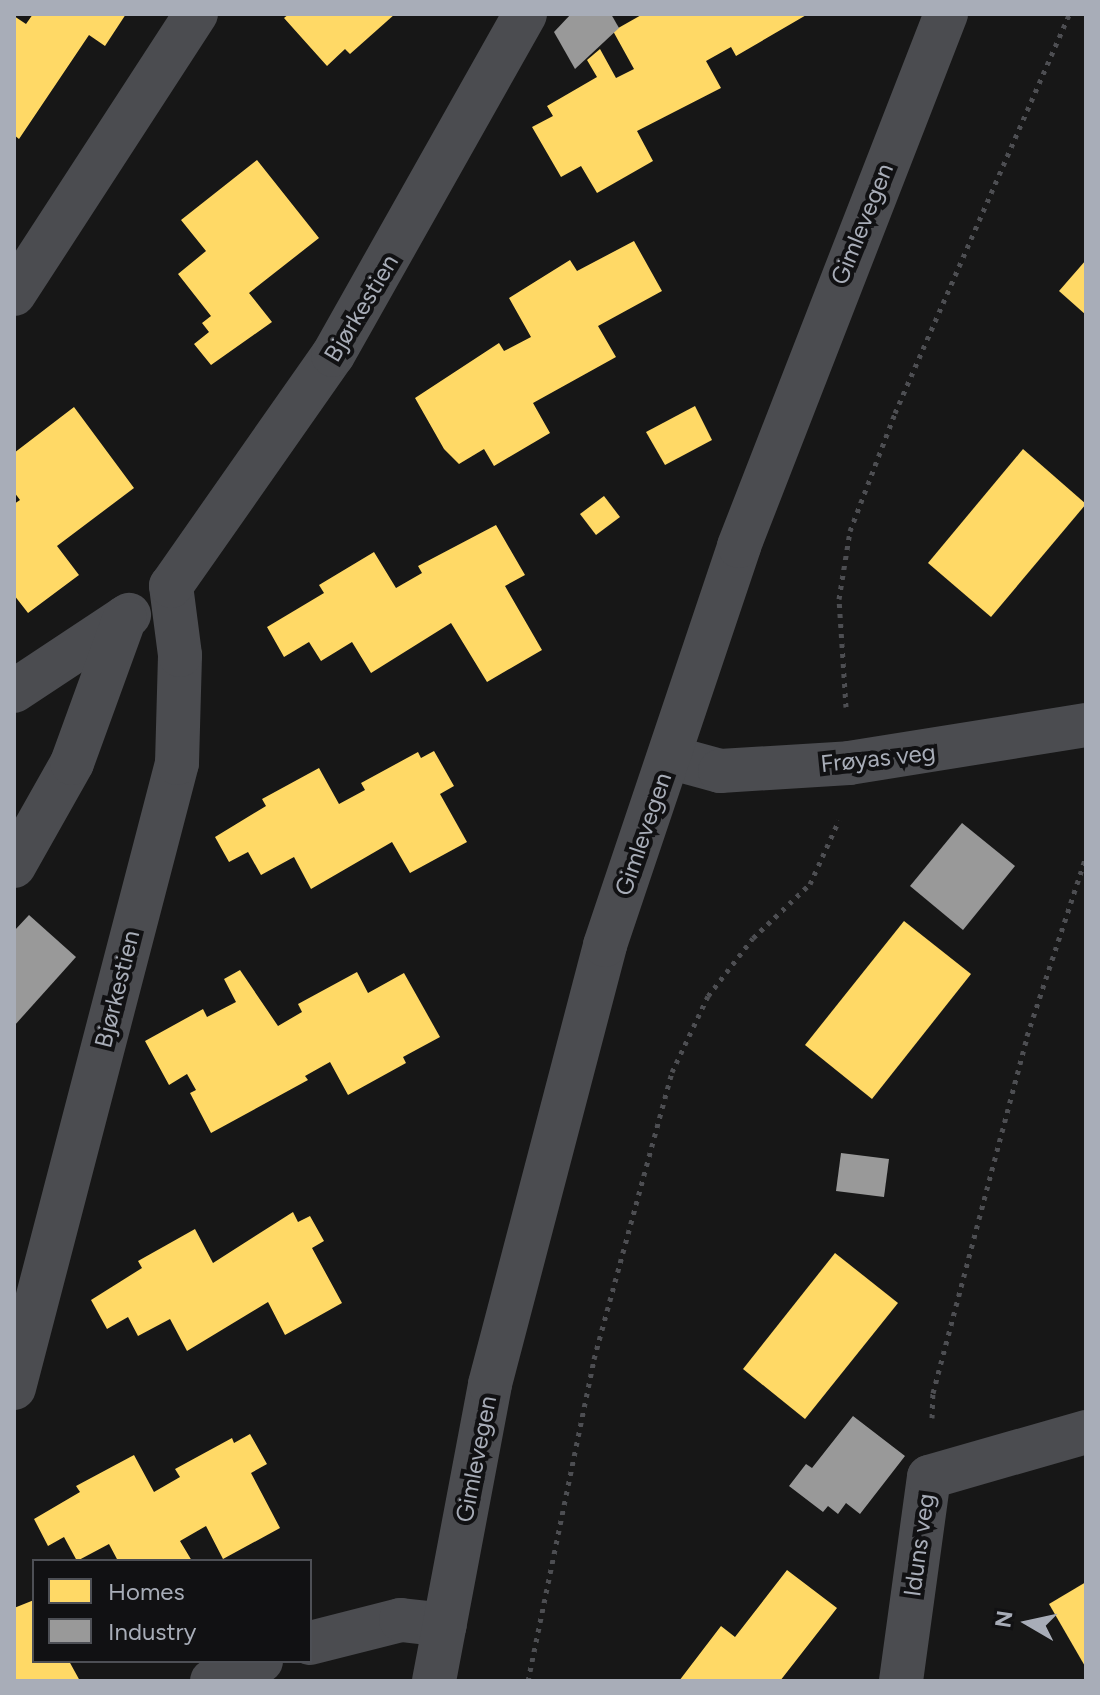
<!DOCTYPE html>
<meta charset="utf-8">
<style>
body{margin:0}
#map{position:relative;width:1100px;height:1695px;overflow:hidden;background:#171717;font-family:Figtree,sans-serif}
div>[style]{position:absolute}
.homes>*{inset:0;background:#ffd966}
.industry>*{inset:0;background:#999}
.path>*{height:5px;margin-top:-2.5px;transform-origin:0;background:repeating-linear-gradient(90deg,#4d4e52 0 4px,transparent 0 10px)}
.minor>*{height:44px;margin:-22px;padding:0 22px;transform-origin:22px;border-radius:22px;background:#4b4c50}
.tertiary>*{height:44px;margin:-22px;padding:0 22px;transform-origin:22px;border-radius:22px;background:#4b4c50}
span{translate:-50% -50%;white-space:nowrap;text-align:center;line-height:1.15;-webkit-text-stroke:8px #111113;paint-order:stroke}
.street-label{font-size:24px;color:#a8adb8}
.frame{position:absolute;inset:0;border:16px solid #a8adb8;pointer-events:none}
.legend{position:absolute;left:32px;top:1559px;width:280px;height:104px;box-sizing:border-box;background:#111113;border:2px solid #4d4f55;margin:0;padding:10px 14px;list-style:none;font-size:24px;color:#a8adb8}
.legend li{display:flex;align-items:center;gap:16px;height:40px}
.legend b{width:40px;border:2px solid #4d4f55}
.north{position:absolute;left:988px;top:1583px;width:80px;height:80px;-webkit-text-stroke:6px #111113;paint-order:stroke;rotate:279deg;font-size:22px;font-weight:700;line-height:32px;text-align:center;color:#a8adb8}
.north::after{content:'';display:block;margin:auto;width:28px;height:36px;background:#a8adb8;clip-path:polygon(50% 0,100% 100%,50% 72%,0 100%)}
</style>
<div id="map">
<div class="homes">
<i style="clip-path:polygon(33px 14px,126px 14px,105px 46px,89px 35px,19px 139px,14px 135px,14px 16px,26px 24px)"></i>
<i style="clip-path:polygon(289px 14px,395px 14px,350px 54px,345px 49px,327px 66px,284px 18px)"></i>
<i style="clip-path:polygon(643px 14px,808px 14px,736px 56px,731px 47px,706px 61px,721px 88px,637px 131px,653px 161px,597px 193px,581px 166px,561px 177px,532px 127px,553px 116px,547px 106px,597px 77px,587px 60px,600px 49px,616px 78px,634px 69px,613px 31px)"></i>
<i style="clip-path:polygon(257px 160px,319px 238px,249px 293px,272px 322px,211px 365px,194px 344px,209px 332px,202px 323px,211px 316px,178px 274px,206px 251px,181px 220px)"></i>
<i style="clip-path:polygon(634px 241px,662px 291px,598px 326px,616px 357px,533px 403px,550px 433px,494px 466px,484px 449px,459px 464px,444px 449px,415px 398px,499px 343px,504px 351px,531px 337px,509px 298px,570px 260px,577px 271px)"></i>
<i style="clip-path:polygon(1086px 260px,1086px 315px,1059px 291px)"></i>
<i style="clip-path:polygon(695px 406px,712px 440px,665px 465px,646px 432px)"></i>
<i style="clip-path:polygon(74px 407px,134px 488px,57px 546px,79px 575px,28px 613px,14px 595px,14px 504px,20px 500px,14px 492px,14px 453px)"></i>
<i style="clip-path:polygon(1023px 449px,1086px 504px,991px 617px,928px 563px)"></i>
<i style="clip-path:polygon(604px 496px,620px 517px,596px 535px,580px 514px)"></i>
<i style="clip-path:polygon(496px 525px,525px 575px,505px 586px,542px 650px,487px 682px,451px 623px,371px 673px,352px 642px,321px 661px,309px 642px,284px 657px,267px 627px,324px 593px,319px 585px,374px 552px,396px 588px,422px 573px,418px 566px)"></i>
<i style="clip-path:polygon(434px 751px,454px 786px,440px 794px,467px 842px,410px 873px,392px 842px,311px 889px,294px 857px,261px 875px,248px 852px,229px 862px,215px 837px,266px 806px,262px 799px,319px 768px,339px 804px,365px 790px,361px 783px,418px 752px,421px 758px)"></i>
<i style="clip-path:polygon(904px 921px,971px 974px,872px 1099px,805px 1045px)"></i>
<i style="clip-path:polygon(240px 970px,278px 1026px,302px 1012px,298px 1004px,357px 972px,368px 993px,404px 973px,440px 1037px,403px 1057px,406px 1063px,348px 1095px,330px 1062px,305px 1076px,308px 1080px,211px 1133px,190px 1093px,196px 1090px,187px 1074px,169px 1085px,145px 1041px,203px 1009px,207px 1017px,236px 1002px,224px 979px)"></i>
<i style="clip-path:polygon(293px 1212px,298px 1222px,310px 1216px,324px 1241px,312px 1248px,342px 1303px,285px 1335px,268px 1302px,187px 1351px,170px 1319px,138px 1336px,128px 1317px,107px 1329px,91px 1300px,142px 1268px,138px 1261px,195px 1229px,213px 1263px)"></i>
<i style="clip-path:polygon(835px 1253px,898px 1303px,805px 1419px,743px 1369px)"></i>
<i style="clip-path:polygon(250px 1434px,267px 1464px,251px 1473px,280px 1528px,223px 1559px,206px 1526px,180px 1541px,192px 1561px,118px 1561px,109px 1544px,77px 1561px,64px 1537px,48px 1546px,34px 1519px,80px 1492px,76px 1486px,134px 1455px,154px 1492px,180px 1477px,175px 1469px,232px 1438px,234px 1443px)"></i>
<i style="clip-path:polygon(787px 1570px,837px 1608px,780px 1681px,679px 1681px,721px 1626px,735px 1637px)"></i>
<i style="clip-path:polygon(1086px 1582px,1086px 1668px,1049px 1604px)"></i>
<i style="clip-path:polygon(34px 1600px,34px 1661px,69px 1661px,80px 1681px,14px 1681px,14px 1608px)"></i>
</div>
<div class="industry">
<i style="clip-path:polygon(571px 14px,611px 14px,619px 28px,575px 69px,554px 32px)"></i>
<i style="clip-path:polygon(962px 823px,1015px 866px,963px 930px,910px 886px)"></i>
<i style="clip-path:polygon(29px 915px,76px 957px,14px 1026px,14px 931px)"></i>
<i style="clip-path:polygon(841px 1153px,889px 1159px,884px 1197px,836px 1191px)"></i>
<i style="clip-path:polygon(853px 1416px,905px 1456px,860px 1514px,846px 1503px,838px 1514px,828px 1506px,823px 1512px,789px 1486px,806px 1464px,812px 1468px)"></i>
</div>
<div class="path">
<i style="left:846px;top:707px;width:108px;rotate:-93.7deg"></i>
<i style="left:839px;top:599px;width:69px;rotate:-80.8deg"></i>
<i style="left:850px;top:531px;width:126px;rotate:-69.1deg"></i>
<i style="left:895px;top:413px;width:435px;rotate:-66.4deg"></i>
<i style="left:932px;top:1418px;width:25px;rotate:-88deg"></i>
<i style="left:933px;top:1393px;width:369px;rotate:-75.2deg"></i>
<i style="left:1027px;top:1036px;width:188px;rotate:-71.8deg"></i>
<i style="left:528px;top:1681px;width:329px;rotate:-78.4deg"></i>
<i style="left:594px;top:1359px;width:297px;rotate:-74.8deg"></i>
<i style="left:672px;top:1072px;width:84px;rotate:-64.7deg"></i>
<i style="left:708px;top:996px;width:73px;rotate:-52.2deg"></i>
<i style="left:753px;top:938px;width:79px;rotate:-43.5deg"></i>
<i style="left:810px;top:884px;width:70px;rotate:-65.6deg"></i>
</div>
<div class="minor">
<i style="left:14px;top:294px;width:334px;rotate:-57deg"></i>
<i style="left:14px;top:691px;width:138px;rotate:-33.5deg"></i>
<i style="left:669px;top:757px;width:53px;rotate:15.4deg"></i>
<i style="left:720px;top:771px;width:129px;rotate:-3.5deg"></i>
<i style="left:849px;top:763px;width:240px;rotate:-9.1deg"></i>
<i style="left:14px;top:866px;width:118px;rotate:-60.6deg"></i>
<i style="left:72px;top:763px;width:155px;rotate:-70deg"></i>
<i style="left:14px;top:1388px;width:646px;rotate:-75.38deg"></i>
<i style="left:177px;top:763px;width:108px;rotate:-88.4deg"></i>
<i style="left:180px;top:655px;width:70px;rotate:-97.4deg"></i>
<i style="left:171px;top:586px;width:282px;rotate:-55deg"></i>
<i style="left:333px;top:355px;width:391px;rotate:-60.6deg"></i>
<i style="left:310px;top:1643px;width:94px;rotate:-14.2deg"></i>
<i style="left:401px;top:1620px;width:44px;rotate:6.5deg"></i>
<i style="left:212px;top:1681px;width:53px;rotate:-22.2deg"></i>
<i style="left:901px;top:1681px;width:206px;rotate:-82.2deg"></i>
<i style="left:929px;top:1477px;width:163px;rotate:-16deg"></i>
</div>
<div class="tertiary">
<i style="left:434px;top:1681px;width:302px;rotate:-79.3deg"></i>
<i style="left:490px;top:1384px;width:454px;rotate:-75.3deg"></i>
<i style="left:605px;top:945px;width:421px;rotate:-71.4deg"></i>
<i style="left:739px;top:546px;width:571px;rotate:-68.74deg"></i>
</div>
<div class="street-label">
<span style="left:862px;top:224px;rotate:-68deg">Gimlevegen</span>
<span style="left:361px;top:308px;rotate:-59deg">Bjørkestien</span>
<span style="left:878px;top:758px;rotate:-6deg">Frøyas veg</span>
<span style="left:643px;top:834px;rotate:-71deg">Gimlevegen</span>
<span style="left:117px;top:989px;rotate:-76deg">Bjørkestien</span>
<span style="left:476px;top:1459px;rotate:-79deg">Gimlevegen</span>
<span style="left:919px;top:1545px;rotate:-82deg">Iduns veg</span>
</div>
<div class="frame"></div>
<ul class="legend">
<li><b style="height:22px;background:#ffd966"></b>Homes</li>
<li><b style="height:22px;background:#999"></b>Industry</li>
</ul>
<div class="north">N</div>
</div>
